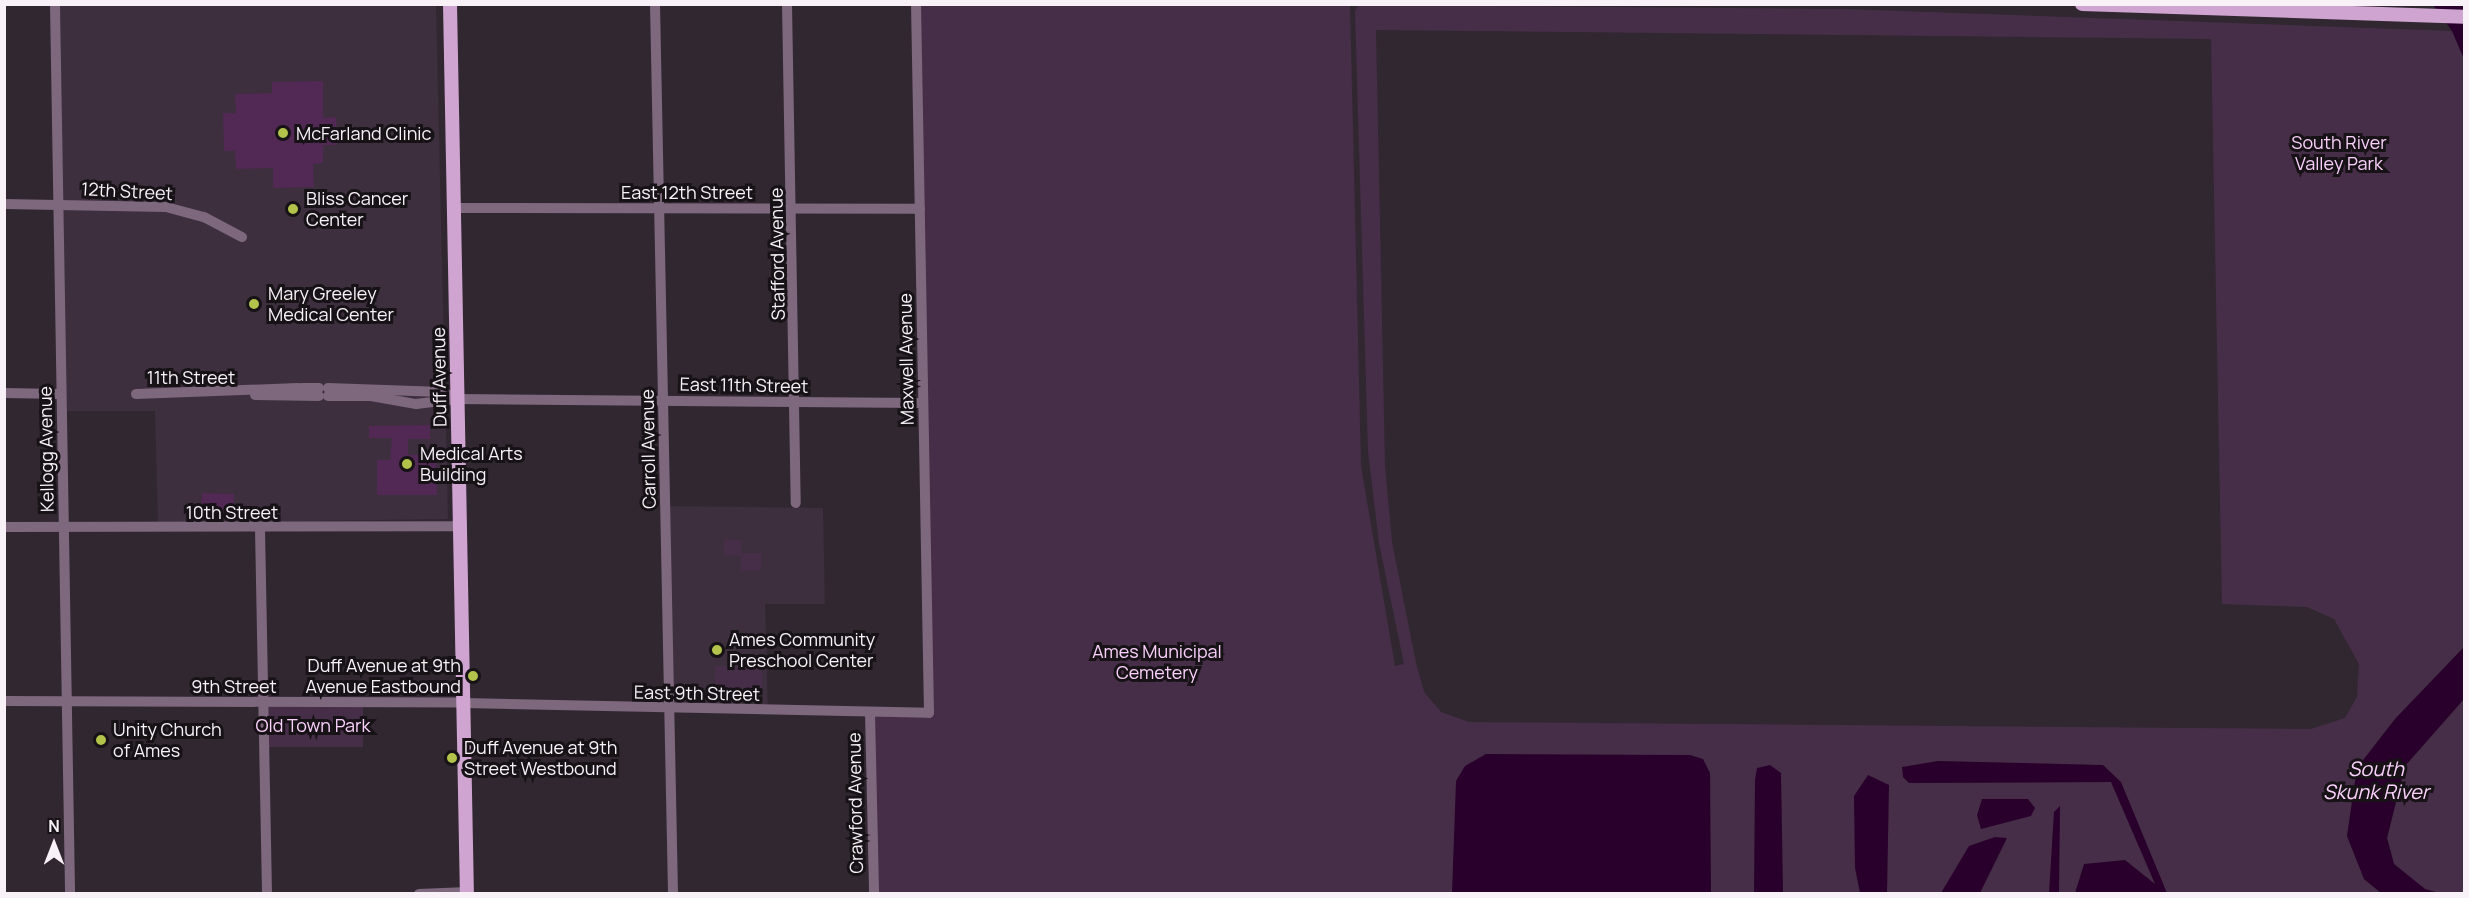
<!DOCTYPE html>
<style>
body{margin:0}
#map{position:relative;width:2469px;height:898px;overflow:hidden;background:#312731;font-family:Manrope,sans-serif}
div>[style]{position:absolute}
.built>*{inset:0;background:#3d2f3d}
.green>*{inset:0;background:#472e48}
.water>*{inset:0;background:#29002b}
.building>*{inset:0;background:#522854}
.minor>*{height:10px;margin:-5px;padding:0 5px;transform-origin:5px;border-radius:5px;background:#7d687d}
.major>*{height:14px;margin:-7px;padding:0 7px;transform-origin:7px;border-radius:7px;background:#cfa4d0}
.dots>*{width:16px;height:16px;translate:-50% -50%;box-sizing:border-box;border:3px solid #161216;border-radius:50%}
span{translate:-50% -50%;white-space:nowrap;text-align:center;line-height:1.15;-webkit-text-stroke:6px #161216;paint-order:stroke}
.poi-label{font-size:18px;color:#f8f1f8}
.left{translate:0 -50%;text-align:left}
.right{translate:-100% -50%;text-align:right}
.park-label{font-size:18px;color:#fad0fb}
.street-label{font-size:18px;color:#f8f1f8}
.water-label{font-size:20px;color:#fbd1fc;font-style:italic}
.frame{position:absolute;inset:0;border:6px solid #f8f1f8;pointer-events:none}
.north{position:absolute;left:24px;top:814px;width:60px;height:60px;-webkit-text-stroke:4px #161216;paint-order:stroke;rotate:0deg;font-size:16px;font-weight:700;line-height:24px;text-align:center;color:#f8f1f8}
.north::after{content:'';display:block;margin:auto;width:21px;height:27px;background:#f8f1f8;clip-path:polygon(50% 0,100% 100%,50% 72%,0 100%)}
</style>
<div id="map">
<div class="built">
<i style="clip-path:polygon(60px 4px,436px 6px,448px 519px,158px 523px,155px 411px,66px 411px)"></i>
<i style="clip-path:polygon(666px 506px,823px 508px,825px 604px,765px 604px,768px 711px,669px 711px)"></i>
</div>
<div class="green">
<i style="clip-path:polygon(evenodd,916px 5px,1350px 5px,1361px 466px,1395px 666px,1404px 664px,1379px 543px,1368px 451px,1355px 11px,1359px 5px,1845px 9px,2452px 31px,2464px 59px,2464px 647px,2395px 719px,2357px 768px,2347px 836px,2364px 879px,2381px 893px,874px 893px,870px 713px,929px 713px,916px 5px,1376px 30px,2211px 39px,2222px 604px,2307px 607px,2334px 619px,2359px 664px,2357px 697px,2345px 718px,2311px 729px,1469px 722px,1441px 712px,1424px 692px,1416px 663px,1392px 542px,1385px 466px,1376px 30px)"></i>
<i style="clip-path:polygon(724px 539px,741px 540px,741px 553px,761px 553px,761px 571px,741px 570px,741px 556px,724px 555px)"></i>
<i style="clip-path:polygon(762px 665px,762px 687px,747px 696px,715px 696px,715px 666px)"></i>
<i style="clip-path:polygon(2464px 699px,2464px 893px,2439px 893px,2425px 889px,2394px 864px,2387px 838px,2405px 766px)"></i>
<i style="clip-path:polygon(264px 702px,363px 702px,363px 747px,264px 747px)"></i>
</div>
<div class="water">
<i style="clip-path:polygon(2433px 5px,2464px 5px,2464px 59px,2452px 31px)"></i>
<i style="clip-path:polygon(2464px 647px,2464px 699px,2405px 766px,2387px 838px,2394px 864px,2425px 889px,2439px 893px,2381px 893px,2364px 879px,2347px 836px,2357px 768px,2395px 719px)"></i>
<i style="clip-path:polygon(1486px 754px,1690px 755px,1703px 759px,1710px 773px,1711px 893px,1452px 893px,1456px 781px,1465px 766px)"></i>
<i style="clip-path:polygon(1938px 761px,2103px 765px,2121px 782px,2167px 893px,2075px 893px,2084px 864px,2125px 860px,2155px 884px,2111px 782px,1909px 783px,1903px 777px,1902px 767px)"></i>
<i style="clip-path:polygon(1770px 765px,1781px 773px,1783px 893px,1754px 893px,1755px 780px,1757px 768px)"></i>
<i style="clip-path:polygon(1868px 775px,1889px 785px,1887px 893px,1860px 893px,1855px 868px,1854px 796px)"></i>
<i style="clip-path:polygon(1982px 799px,2028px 799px,2035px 808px,2031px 816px,1981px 829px,1977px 815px)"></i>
<i style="clip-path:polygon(2060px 806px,2059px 893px,2049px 893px,2054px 812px)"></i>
<i style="clip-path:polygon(1995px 837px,2007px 838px,1980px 893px,1941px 893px,1969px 846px)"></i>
</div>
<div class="building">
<i style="clip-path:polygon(323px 81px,323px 118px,336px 117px,337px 145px,323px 145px,323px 163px,313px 164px,314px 187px,273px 188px,273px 168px,236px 169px,235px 151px,224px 151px,223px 113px,236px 113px,235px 94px,272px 93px,272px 82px)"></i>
<i style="clip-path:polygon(430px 425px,430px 439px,408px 439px,408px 455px,436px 454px,437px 495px,377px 495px,377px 460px,390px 460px,392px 438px,369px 438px,369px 426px)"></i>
<i style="clip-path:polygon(202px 493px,234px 494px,234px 512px,201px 511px)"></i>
</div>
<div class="minor">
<i style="left:55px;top:4px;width:890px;rotate:89.03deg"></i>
<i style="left:655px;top:4px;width:890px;rotate:88.84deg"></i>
<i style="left:787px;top:4px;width:499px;rotate:89deg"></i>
<i style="left:4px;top:204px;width:162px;rotate:1.1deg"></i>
<i style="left:166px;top:207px;width:39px;rotate:15deg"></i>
<i style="left:204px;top:217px;width:43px;rotate:27.8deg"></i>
<i style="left:454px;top:208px;width:466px;rotate:0.1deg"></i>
<i style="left:302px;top:388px;width:17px"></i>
<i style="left:328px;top:388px;width:114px;rotate:2deg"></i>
<i style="left:442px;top:392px;width:17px;rotate:24deg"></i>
<i style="left:4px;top:393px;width:57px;rotate:1deg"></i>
<i style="left:136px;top:394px;width:162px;rotate:-2.1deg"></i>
<i style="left:255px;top:395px;width:64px;rotate:0.9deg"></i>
<i style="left:328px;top:396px;width:43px"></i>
<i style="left:371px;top:396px;width:46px;rotate:10.1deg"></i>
<i style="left:416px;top:404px;width:42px;rotate:-6.8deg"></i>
<i style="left:458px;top:399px;width:465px;rotate:0.5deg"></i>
<i style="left:4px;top:527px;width:456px;rotate:-0.1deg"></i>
<i style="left:260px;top:529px;width:365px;rotate:88.9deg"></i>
<i style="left:4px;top:701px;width:459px;rotate:0.2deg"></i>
<i style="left:463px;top:703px;width:466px;rotate:1.2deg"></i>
<i style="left:929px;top:713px;width:709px;rotate:-91.05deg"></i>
<i style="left:870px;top:713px;width:181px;rotate:88.7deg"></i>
<i style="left:419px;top:894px;width:48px;rotate:-2.4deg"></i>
</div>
<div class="major">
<i style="left:450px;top:4px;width:890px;rotate:88.91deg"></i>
<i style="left:2082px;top:4px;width:382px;rotate:1.9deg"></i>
</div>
<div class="dots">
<i style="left:283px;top:133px;background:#b3c24b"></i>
<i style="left:293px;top:209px;background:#b3c24b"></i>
<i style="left:254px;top:304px;background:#b3c24b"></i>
<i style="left:407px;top:464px;background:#b3c24b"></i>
<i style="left:717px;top:650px;background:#b3c24b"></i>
<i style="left:473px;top:676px;background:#b3c24b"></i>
<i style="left:101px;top:740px;background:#b3c24b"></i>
<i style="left:452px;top:758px;background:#b3c24b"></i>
</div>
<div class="poi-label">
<span class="left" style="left:296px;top:133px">McFarland Clinic</span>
<span class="left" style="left:306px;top:209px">Bliss Cancer<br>Center</span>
<span class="left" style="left:268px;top:304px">Mary Greeley<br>Medical Center</span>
<span class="left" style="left:420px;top:464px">Medical Arts<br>Building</span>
<span class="left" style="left:729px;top:650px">Ames Community<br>Preschool Center</span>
<span class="right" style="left:461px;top:676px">Duff Avenue at 9th<br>Avenue Eastbound</span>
<span class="left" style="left:113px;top:740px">Unity Church<br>of Ames</span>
<span class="left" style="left:464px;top:758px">Duff Avenue at 9th<br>Street Westbound</span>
</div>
<div class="park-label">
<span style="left:2339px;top:153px">South River<br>Valley Park</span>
<span style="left:1157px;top:662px">Ames Municipal<br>Cemetery</span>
<span style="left:313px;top:725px">Old Town Park</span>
</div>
<div class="street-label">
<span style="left:127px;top:191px;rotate:3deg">12th Street</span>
<span style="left:687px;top:192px">East 12th Street</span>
<span style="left:777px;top:254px;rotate:-91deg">Stafford Avenue</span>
<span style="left:906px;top:359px;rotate:-91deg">Maxwell Avenue</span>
<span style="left:191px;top:377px">11th Street</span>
<span style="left:439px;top:377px;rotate:-91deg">Duff Avenue</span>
<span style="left:744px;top:385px;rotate:1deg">East 11th Street</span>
<span style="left:46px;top:449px;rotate:-91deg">Kellogg Avenue</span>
<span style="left:648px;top:449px;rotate:-91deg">Carroll Avenue</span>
<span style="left:232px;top:512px">10th Street</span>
<span style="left:234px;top:686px">9th Street</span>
<span style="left:697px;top:693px;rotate:1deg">East 9th Street</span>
<span style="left:855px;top:803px;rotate:-91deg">Crawford Avenue</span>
</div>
<div class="water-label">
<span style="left:2376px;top:780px">South<br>Skunk River</span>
</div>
<div class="frame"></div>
<div class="north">N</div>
</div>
